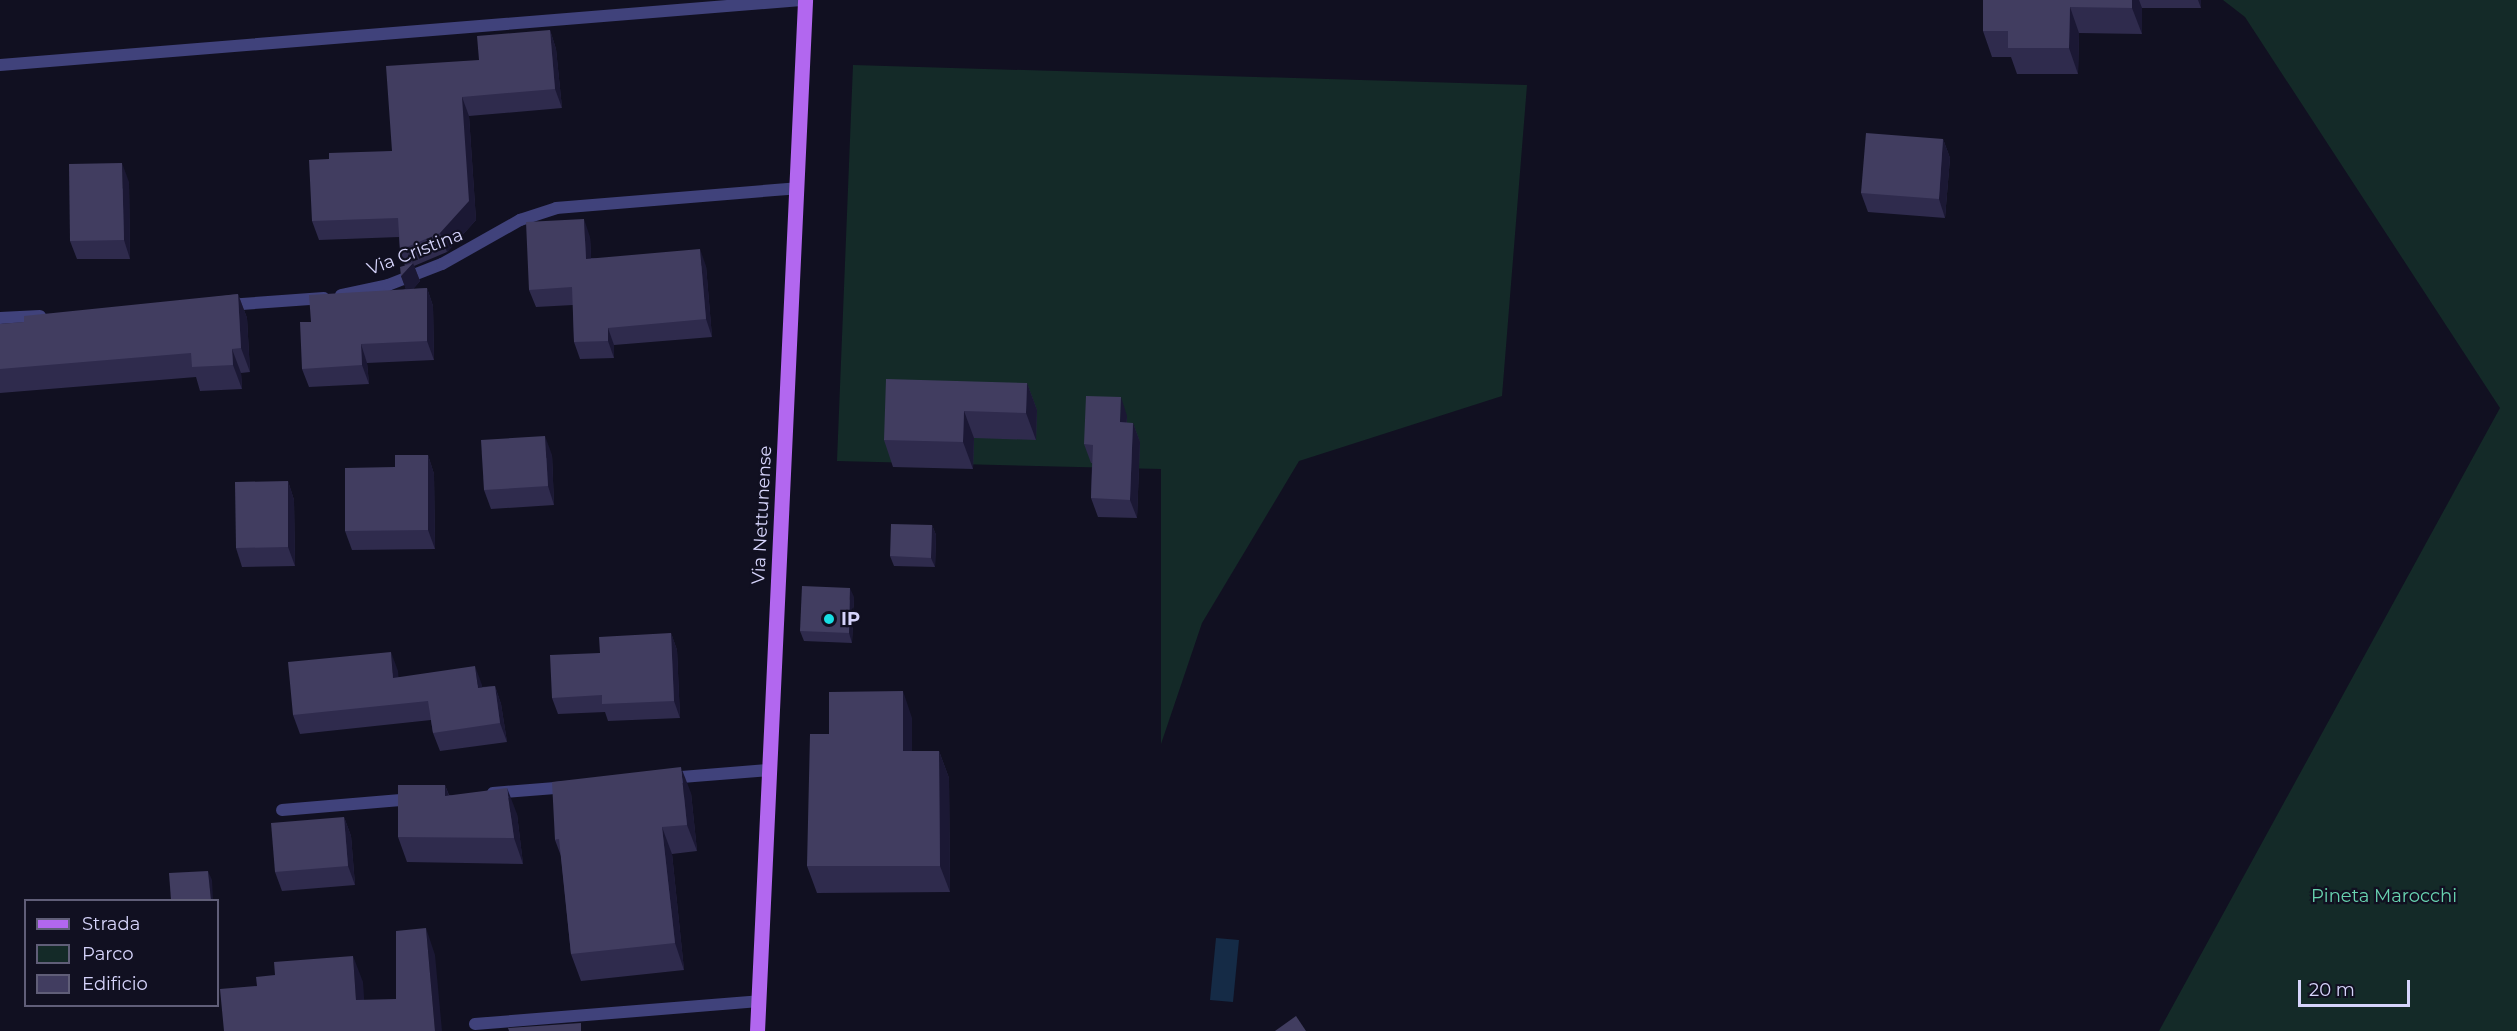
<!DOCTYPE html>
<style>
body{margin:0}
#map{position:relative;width:2517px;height:1031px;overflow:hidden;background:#111021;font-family:Montserrat,sans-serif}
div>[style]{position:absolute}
.green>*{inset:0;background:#142a28}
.water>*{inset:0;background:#152b46}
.minor>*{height:12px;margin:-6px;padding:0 6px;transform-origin:6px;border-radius:6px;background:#40427b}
.primary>*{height:15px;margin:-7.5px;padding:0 7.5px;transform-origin:7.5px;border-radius:7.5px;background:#b267ef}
.wall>*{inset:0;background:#2f2b4d}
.shaded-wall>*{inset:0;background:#1b1834}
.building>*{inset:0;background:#413d60}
.dots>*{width:16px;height:16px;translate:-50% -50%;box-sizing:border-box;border:3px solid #111021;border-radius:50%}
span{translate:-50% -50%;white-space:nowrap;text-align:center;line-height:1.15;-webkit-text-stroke:4.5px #111021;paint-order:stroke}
.street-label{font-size:18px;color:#d6d4fb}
.poi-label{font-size:18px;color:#d6d4fb;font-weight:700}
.left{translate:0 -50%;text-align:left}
.park-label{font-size:18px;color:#68d3b0}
.legend{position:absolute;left:24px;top:899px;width:195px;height:108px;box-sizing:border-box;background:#111021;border:2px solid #605e78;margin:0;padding:8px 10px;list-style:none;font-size:18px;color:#d6d4fb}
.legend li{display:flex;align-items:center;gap:12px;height:30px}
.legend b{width:30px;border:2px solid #605e78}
.scale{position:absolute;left:2298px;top:980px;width:112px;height:27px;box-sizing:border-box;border:3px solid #d6d4fb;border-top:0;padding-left:8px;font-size:18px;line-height:21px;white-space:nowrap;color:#d6d4fb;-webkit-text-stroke:4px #111021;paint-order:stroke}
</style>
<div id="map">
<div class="green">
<i style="clip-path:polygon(2223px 0,2517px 0,2517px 1031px,2159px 1031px,2500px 408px,2245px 17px)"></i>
<i style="clip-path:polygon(853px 65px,1527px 85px,1502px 396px,1299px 461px,1202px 623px,1161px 744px,1161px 469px,837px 461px)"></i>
</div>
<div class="water">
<i style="clip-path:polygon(1216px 938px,1239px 940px,1233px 1002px,1210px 1000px)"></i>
</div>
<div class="minor">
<i style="left:0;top:65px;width:804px;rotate:-4.64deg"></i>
<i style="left:341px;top:295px;width:48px;rotate:-12deg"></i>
<i style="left:388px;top:285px;width:58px;rotate:-21.3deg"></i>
<i style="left:442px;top:264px;width:90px;rotate:-29.4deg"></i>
<i style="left:520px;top:220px;width:38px;rotate:-18deg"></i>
<i style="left:556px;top:208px;width:242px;rotate:-4.7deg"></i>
<i style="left:228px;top:305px;width:96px;rotate:-4.2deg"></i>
<i style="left:0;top:318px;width:40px;rotate:-2.9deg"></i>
<i style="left:669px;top:778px;width:100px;rotate:-4.6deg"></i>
<i style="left:493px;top:793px;width:75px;rotate:-4.6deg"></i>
<i style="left:282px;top:810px;width:131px;rotate:-4.8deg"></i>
<i style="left:475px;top:1024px;width:285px;rotate:-4.6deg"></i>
</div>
<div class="primary">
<i style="left:757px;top:1031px;width:1032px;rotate:-87.33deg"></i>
</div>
<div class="wall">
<i style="clip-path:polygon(1983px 0,2201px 0,2201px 8px,2142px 8px,2142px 34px,2079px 33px,2078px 74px,2017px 74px,2011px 57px,1992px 57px,1983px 31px)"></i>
<i style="clip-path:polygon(550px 30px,556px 49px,562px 108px,469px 116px,476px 220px,447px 252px,414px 266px,420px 281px,413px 289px,427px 288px,433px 306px,434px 360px,367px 363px,369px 384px,309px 387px,302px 369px,311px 322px,406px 289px,401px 276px,405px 266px,400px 250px,399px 237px,319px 240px,312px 221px,329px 159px,392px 151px,479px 60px)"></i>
<i style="clip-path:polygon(1943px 139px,1950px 158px,1945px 218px,1868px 212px,1861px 193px)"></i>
<i style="clip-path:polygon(129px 182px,130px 259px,77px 259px,70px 241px)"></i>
<i style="clip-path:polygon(590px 237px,591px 258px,706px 266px,712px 337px,614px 345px,614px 358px,580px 359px,574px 342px,573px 305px,536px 307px,529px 290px)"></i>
<i style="clip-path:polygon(238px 294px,247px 318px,250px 372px,241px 373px,242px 389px,200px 391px,196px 377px,0 393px,0 324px,24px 322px)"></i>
<i style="clip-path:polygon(1027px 383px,1037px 410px,1036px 440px,974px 438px,973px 469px,893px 467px,884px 440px)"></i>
<i style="clip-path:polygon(1127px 416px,1127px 423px,1133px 423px,1140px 442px,1137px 518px,1098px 517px,1091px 498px,1092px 463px,1091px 463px,1084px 444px)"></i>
<i style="clip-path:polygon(428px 455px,434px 474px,435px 549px,352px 550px,345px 531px)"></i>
<i style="clip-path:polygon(552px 455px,554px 505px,491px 509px,484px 490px)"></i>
<i style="clip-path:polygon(288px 481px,294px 500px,295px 566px,242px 567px,236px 548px)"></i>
<i style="clip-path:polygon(932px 525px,936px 535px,935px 567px,894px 566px,890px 556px)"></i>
<i style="clip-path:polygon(854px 597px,852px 643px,804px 641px,800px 631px)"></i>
<i style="clip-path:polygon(671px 633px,677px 650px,680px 718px,608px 721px,605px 712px,558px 714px,552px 698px,600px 653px)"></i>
<i style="clip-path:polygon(398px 671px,398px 677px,482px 685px,482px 687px,495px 686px,501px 704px,507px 742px,440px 751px,433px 733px,431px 720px,300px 734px,293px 715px)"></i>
<i style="clip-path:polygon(912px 718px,912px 751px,939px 751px,949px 778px,950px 892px,817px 893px,807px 866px,829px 734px)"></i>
<i style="clip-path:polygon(445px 785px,449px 795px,517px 814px,523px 864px,407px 862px,398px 837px)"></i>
<i style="clip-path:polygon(691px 793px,697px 851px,672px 854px,684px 970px,581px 981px,571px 954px,561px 856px,555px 840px)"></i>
<i style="clip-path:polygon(344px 817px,351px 836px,355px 885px,282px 891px,275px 872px)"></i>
</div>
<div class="shaded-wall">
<i style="clip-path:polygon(2132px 0,2139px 0,2142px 8px,2142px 34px,2132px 8px)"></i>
<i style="clip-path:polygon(2198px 0,2201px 0,2201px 8px)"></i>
<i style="clip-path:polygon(2070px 7px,2079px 33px,2078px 74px,2069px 48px)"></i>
<i style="clip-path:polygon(550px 30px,556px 49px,562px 108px,555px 89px)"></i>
<i style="clip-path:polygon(462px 97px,469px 116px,476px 220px,447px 252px,440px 233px)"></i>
<i style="clip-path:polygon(1943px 139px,1950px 158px,1945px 218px,1939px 199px)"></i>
<i style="clip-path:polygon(122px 163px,129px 182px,130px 259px,124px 240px)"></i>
<i style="clip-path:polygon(584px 219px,590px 237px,592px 276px,586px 259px)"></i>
<i style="clip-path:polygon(700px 249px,706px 266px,712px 337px,706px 319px)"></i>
<i style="clip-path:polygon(413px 263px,420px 281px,408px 295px,401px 276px)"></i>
<i style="clip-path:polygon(427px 288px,433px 306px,434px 360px,427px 341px)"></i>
<i style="clip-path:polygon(238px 294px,247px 318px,250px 372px,241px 348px)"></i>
<i style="clip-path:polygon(608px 328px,614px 345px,614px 358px,608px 341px)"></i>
<i style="clip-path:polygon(361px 344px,367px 363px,369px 384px,362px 365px)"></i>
<i style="clip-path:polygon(232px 349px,241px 373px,242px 389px,233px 365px)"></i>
<i style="clip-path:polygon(1027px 383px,1037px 410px,1036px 440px,1026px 413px)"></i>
<i style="clip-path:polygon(1121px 397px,1127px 416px,1126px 441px,1120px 422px)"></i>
<i style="clip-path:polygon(964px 411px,974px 438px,973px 469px,963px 442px)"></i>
<i style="clip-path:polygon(1133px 423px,1140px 442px,1137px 518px,1130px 500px)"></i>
<i style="clip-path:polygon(545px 436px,552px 455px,554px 505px,548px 486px)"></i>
<i style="clip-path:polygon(428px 455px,434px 474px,435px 549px,428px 530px)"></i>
<i style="clip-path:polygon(288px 481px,294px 500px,295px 566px,288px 547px)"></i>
<i style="clip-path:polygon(932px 525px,936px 535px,935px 567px,931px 558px)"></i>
<i style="clip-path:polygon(850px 588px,854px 597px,852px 643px,849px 633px)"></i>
<i style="clip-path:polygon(671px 633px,677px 650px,680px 718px,674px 701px)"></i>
<i style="clip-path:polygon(391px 652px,398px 671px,400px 696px,393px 678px)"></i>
<i style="clip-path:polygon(475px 666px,482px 685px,485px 707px,478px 688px)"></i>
<i style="clip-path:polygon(495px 686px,501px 704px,507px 742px,500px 723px)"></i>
<i style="clip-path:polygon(903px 691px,912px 718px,912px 778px,903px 751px)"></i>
<i style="clip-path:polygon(939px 751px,949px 778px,950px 892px,940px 866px)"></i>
<i style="clip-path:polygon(681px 767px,691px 793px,697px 851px,687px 825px)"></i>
<i style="clip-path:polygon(445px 785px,454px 810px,445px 796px)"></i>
<i style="clip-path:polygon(507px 788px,517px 814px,523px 864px,514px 838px)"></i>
<i style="clip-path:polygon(344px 817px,351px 836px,355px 885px,348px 866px)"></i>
<i style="clip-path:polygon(662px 827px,672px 854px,684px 970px,675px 943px)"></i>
<i style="clip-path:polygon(208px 871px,212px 880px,213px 900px,211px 900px)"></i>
<i style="clip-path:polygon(426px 928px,435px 955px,442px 1031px,435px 1031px)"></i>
<i style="clip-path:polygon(353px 956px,363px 982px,366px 1027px,356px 1000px)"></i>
</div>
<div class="building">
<i style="clip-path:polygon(1983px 0,2132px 0,2132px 8px,2070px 7px,2069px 48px,2008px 48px,2008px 31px,1983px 31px)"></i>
<i style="clip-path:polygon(550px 30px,555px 89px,462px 97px,469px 201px,440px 233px,400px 250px,398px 218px,312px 221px,309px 160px,329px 159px,329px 153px,392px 151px,386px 66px,479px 60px,477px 36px)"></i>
<i style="clip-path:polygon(1866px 133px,1943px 139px,1939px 199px,1861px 193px)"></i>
<i style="clip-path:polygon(122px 163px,124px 240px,70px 241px,69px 164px)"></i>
<i style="clip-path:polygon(584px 219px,586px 259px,700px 249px,706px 319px,608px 328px,608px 341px,574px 342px,572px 287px,529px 290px,526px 222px)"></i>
<i style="clip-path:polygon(413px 263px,401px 276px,400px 267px)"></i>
<i style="clip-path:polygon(427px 288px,427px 341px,361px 344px,362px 365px,302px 369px,300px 322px,311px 322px,309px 295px)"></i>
<i style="clip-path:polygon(238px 294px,241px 348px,232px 349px,233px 365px,192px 367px,191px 353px,0 369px,0 324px,24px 322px,24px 316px)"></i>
<i style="clip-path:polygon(886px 379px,1027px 383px,1026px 413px,964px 411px,963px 442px,884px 440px)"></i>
<i style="clip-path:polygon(1086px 396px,1121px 397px,1120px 422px,1133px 423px,1130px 500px,1091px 498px,1093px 445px,1084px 444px)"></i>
<i style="clip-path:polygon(545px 436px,548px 486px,484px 490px,481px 440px)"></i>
<i style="clip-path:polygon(395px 455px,428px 455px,428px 530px,345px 531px,345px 468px,395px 467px)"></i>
<i style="clip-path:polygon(288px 481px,288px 547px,236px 548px,235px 482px)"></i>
<i style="clip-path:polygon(891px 524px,932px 525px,931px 558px,890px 556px)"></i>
<i style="clip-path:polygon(802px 586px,850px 588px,849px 633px,800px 631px)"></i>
<i style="clip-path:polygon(671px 633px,674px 701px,602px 704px,602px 695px,552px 698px,550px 655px,600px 653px,599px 637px)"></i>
<i style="clip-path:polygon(391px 652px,393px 678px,475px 666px,478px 688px,495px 686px,500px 723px,433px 733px,428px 701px,293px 715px,288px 662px)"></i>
<i style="clip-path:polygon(903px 691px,903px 751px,939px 751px,940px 866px,807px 866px,810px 734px,829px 734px,829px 692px)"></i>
<i style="clip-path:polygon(681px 767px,687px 825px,662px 827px,675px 943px,571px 954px,559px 839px,555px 840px,552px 782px)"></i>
<i style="clip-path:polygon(398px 785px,445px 785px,445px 796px,507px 788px,514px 838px,398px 837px)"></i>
<i style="clip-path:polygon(344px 817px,348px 866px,275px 872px,271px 823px)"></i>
<i style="clip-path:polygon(208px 871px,211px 900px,171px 900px,169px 873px)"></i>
<i style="clip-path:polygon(426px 928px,435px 1031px,224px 1031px,220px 989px,257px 986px,256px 977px,275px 975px,274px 962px,353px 956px,356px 1000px,396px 999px,396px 931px)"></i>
<i style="clip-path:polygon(1296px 1016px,1306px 1031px,1275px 1031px)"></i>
<i style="clip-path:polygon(581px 1023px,581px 1031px,509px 1031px,508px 1028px)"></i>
</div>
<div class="dots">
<i style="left:829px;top:619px;background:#18dee3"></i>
</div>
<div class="street-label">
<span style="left:415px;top:252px;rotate:-21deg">Via Cristina</span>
<span style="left:762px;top:515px;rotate:-87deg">Via Nettunense</span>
</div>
<div class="poi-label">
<span class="left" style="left:841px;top:619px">IP</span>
</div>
<div class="park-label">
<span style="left:2384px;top:896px">Pineta Marocchi</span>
</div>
<ul class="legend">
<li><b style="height:8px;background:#b267ef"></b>Strada</li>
<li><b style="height:16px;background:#142a28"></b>Parco</li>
<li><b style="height:16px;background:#413d60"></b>Edificio</li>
</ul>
<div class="scale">20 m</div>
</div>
